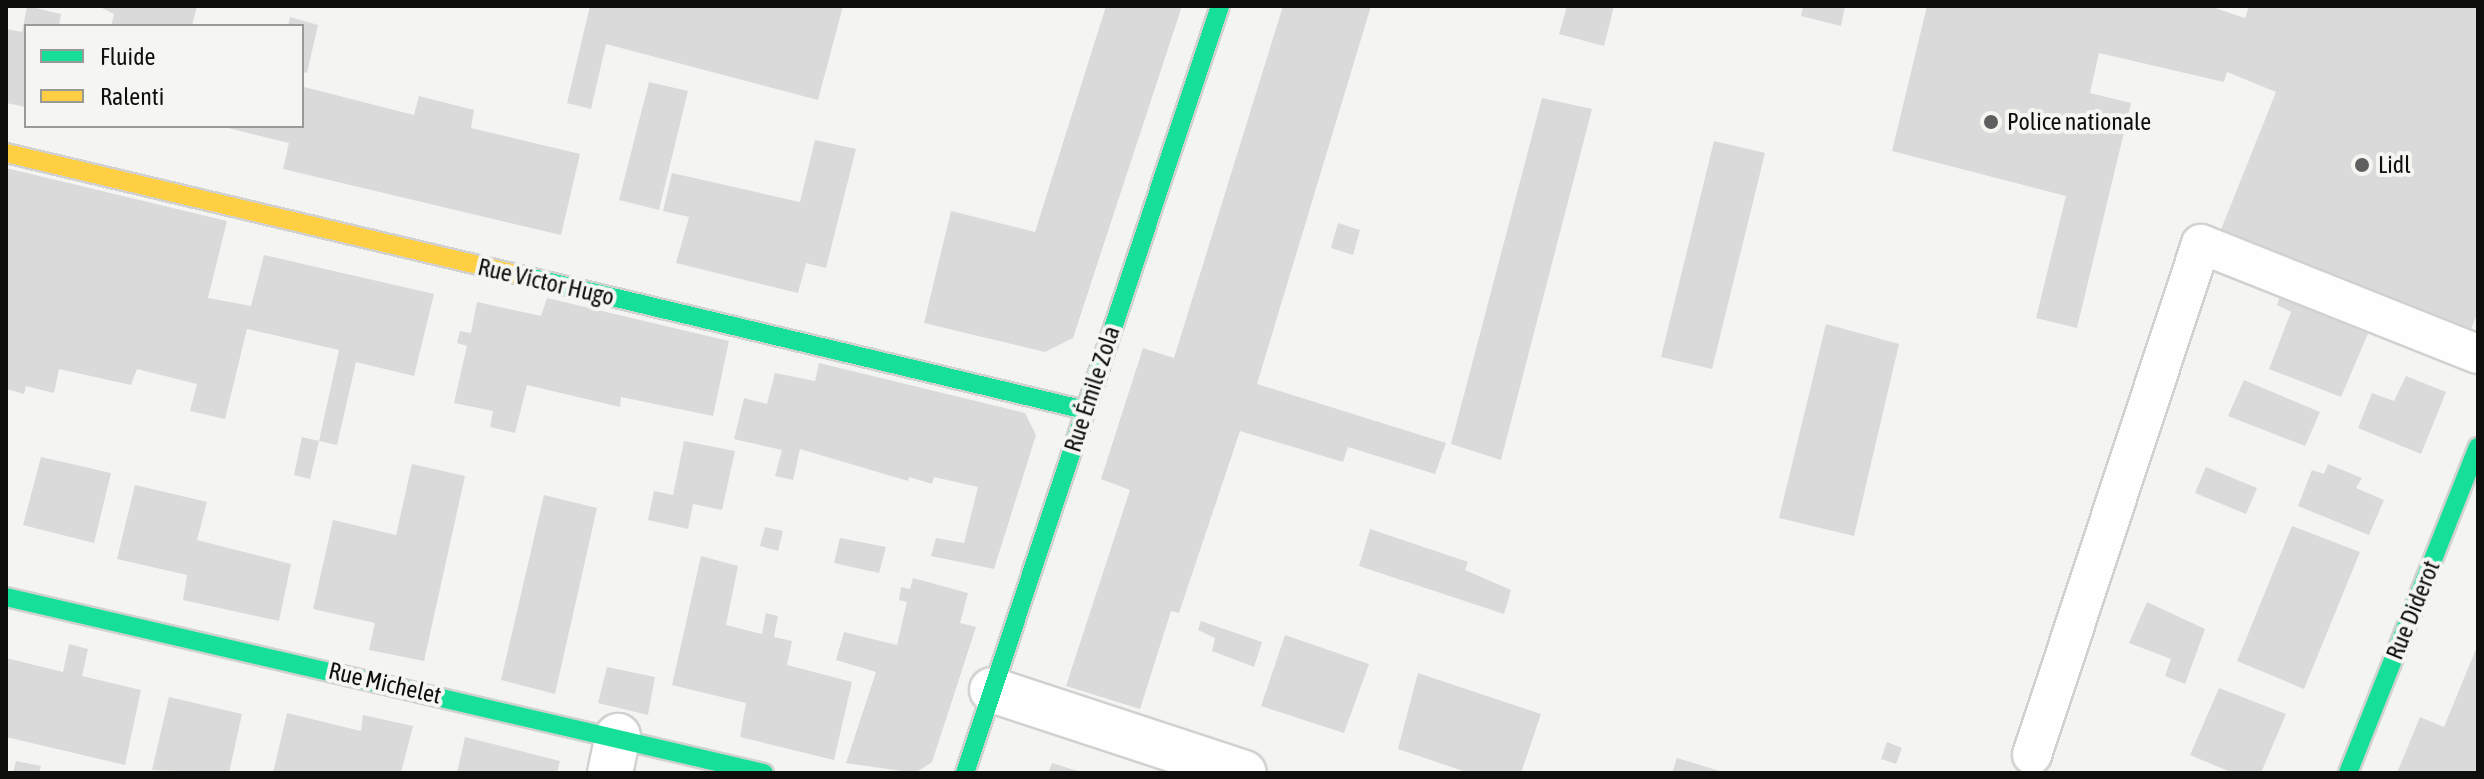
<!DOCTYPE html>
<meta charset="utf-8">
<style>
body{margin:0}
#map{position:relative;width:2484px;height:779px;overflow:hidden;background:#f4f5f3;font-family:"Asap Condensed",sans-serif}
div>[style]{position:absolute}
.building>*{inset:0;background:#d9dad9}
.roads{filter:drop-shadow(2px 0 #d1d2d0) drop-shadow(-2px 0 #d1d2d0) drop-shadow(0 2px #d1d2d0) drop-shadow(0 -2px #d1d2d0)}
.lane>*{height:38px;margin:-19px;padding:0 19px;transform-origin:19px;border-radius:19px;background:#fdfefd}
.street>*{height:44px;margin:-22px;padding:0 22px;transform-origin:22px;border-radius:22px;background:#fdfefd}
.fast>*{height:18px;margin:-9px;padding:0 9px;transform-origin:9px;border-radius:9px;background:#16e098}
.slow>*{height:18px;margin:-9px;padding:0 9px;transform-origin:9px;border-radius:9px;background:#ffcf43}
.dots>*{width:22px;height:22px;translate:-50% -50%;box-sizing:border-box;border:4px solid #f5f6f2;border-radius:50%}
span{translate:-50% -50%;white-space:nowrap;text-align:center;line-height:1.15;-webkit-text-stroke:8px #f5f6f2;paint-order:stroke}
.poi-label{font-size:24px;color:#0e0e0d}
.left{translate:0 -50%;text-align:left}
.street-label{font-size:24px;color:#0e0e0d}
.frame{position:absolute;inset:0;border:8px solid #0e0e0d;pointer-events:none}
.legend{position:absolute;left:24px;top:24px;width:280px;height:104px;box-sizing:border-box;background:#f5f6f2;border:2px solid #999996;margin:0;padding:10px 14px;list-style:none;font-size:24px;color:#0e0e0d}
.legend li{display:flex;align-items:center;gap:16px;height:40px}
.legend b{width:40px;border:2px solid #999996}
</style>
<div id="map">
<div class="building">
<i style="clip-path:polygon(27px 6px,61px 14px,59px 26px,26px 26px,26px 107px,6px 103px,6px 29px,22px 32px)"></i>
<i style="clip-path:polygon(98px 6px,197px 6px,192px 26px,111px 26px,114px 14px)"></i>
<i style="clip-path:polygon(590px 6px,843px 6px,818px 100px,606px 44px,591px 109px,567px 103px)"></i>
<i style="clip-path:polygon(1106px 6px,1182px 6px,1073px 338px,1045px 352px,924px 323px,951px 211px,1035px 232px)"></i>
<i style="clip-path:polygon(1283px 6px,1371px 6px,1257px 384px,1446px 443px,1435px 474px,1348px 447px,1343px 462px,1240px 431px,1179px 613px,1171px 611px,1140px 709px,1066px 686px,1130px 490px,1101px 479px,1143px 348px,1174px 358px)"></i>
<i style="clip-path:polygon(1567px 6px,1614px 6px,1604px 46px,1559px 34px)"></i>
<i style="clip-path:polygon(1803px 6px,1845px 6px,1841px 26px,1801px 16px)"></i>
<i style="clip-path:polygon(1927px 6px,2209px 6px,2245px 18px,2249px 6px,2478px 6px,2478px 311px,2468px 337px,2218px 237px,2276px 92px,2227px 72px,2224px 82px,2099px 53px,2090px 93px,2131px 103px,2077px 328px,2036px 318px,2066px 196px,1892px 151px)"></i>
<i style="clip-path:polygon(290px 17px,318px 25px,307px 73px,302px 72px,302px 26px,288px 26px)"></i>
<i style="clip-path:polygon(649px 82px,688px 91px,659px 210px,619px 200px)"></i>
<i style="clip-path:polygon(304px 87px,414px 115px,419px 96px,474px 110px,471px 128px,580px 154px,561px 235px,283px 169px,289px 143px,224px 127px,302px 126px)"></i>
<i style="clip-path:polygon(1542px 98px,1592px 109px,1501px 460px,1451px 444px)"></i>
<i style="clip-path:polygon(815px 140px,856px 149px,826px 268px,806px 263px,798px 293px,676px 263px,689px 217px,663px 211px,672px 173px,800px 202px)"></i>
<i style="clip-path:polygon(1714px 141px,1765px 153px,1712px 369px,1661px 357px)"></i>
<i style="clip-path:polygon(6px 168px,227px 221px,208px 298px,251px 306px,264px 255px,434px 294px,414px 376px,356px 362px,337px 445px,319px 441px,339px 350px,247px 329px,225px 419px,190px 411px,197px 384px,137px 369px,131px 385px,59px 369px,54px 393px,26px 386px,24px 394px,6px 389px)"></i>
<i style="clip-path:polygon(1338px 223px,1360px 230px,1353px 255px,1331px 248px)"></i>
<i style="clip-path:polygon(2281px 294px,2370px 329px,2341px 397px,2269px 369px,2291px 312px,2277px 305px)"></i>
<i style="clip-path:polygon(547px 298px,729px 341px,713px 416px,621px 397px,620px 407px,527px 385px,515px 433px,490px 427px,493px 411px,454px 403px,467px 346px,457px 343px,460px 331px,471px 333px,477px 302px,541px 316px)"></i>
<i style="clip-path:polygon(1826px 324px,1899px 344px,1854px 536px,1779px 518px)"></i>
<i style="clip-path:polygon(819px 363px,1025px 413px,1036px 435px,994px 569px,931px 556px,936px 538px,964px 543px,978px 487px,934px 477px,932px 484px,909px 477px,908px 481px,800px 449px,793px 480px,775px 476px,782px 450px,734px 439px,744px 398px,767px 404px,775px 373px,815px 381px)"></i>
<i style="clip-path:polygon(2406px 376px,2446px 392px,2421px 454px,2358px 428px,2372px 393px,2394px 401px)"></i>
<i style="clip-path:polygon(2244px 380px,2320px 412px,2305px 446px,2228px 416px)"></i>
<i style="clip-path:polygon(302px 437px,319px 441px,310px 479px,294px 475px)"></i>
<i style="clip-path:polygon(684px 441px,735px 451px,722px 510px,693px 504px,688px 529px,648px 520px,654px 491px,673px 495px)"></i>
<i style="clip-path:polygon(41px 457px,111px 473px,94px 543px,23px 525px)"></i>
<i style="clip-path:polygon(412px 464px,465px 476px,424px 661px,369px 650px,375px 623px,313px 609px,333px 520px,396px 535px)"></i>
<i style="clip-path:polygon(2328px 464px,2362px 478px,2356px 488px,2384px 500px,2369px 535px,2298px 506px,2312px 470px,2324px 474px)"></i>
<i style="clip-path:polygon(2206px 467px,2257px 488px,2246px 514px,2195px 493px)"></i>
<i style="clip-path:polygon(135px 485px,207px 502px,197px 540px,291px 564px,279px 621px,183px 600px,187px 575px,117px 559px)"></i>
<i style="clip-path:polygon(544px 495px,597px 508px,555px 694px,501px 680px)"></i>
<i style="clip-path:polygon(2292px 526px,2360px 552px,2304px 689px,2237px 661px)"></i>
<i style="clip-path:polygon(765px 527px,783px 531px,778px 551px,760px 546px)"></i>
<i style="clip-path:polygon(1370px 529px,1468px 562px,1465px 570px,1511px 590px,1504px 614px,1359px 566px)"></i>
<i style="clip-path:polygon(840px 538px,886px 547px,879px 573px,834px 563px)"></i>
<i style="clip-path:polygon(701px 556px,738px 566px,726px 625px,762px 634px,766px 613px,778px 616px,774px 637px,792px 641px,787px 665px,852px 682px,834px 760px,740px 737px,746px 703px,672px 685px)"></i>
<i style="clip-path:polygon(913px 578px,968px 593px,960px 623px,976px 627px,932px 762px,915px 773px,846px 763px,876px 672px,836px 660px,844px 632px,897px 645px,907px 602px,899px 600px,901px 587px,910px 589px)"></i>
<i style="clip-path:polygon(2147px 602px,2205px 629px,2185px 684px,2165px 676px,2171px 659px,2129px 643px)"></i>
<i style="clip-path:polygon(1201px 621px,1262px 642px,1254px 667px,1212px 651px,1215px 638px,1198px 630px)"></i>
<i style="clip-path:polygon(1285px 635px,1369px 664px,1344px 733px,1261px 706px)"></i>
<i style="clip-path:polygon(69px 644px,88px 649px,82px 676px,141px 690px,125px 765px,6px 737px,6px 658px,63px 672px)"></i>
<i style="clip-path:polygon(2478px 644px,2478px 773px,2397px 773px,2420px 717px,2444px 727px)"></i>
<i style="clip-path:polygon(607px 667px,655px 677px,648px 715px,598px 703px)"></i>
<i style="clip-path:polygon(1418px 673px,1541px 714px,1521px 773px,1469px 773px,1398px 749px)"></i>
<i style="clip-path:polygon(2219px 688px,2286px 714px,2261px 773px,2233px 773px,2190px 755px)"></i>
<i style="clip-path:polygon(169px 697px,242px 714px,229px 773px,152px 770px)"></i>
<i style="clip-path:polygon(287px 713px,361px 731px,363px 715px,413px 726px,401px 773px,273px 773px)"></i>
<i style="clip-path:polygon(465px 737px,560px 761px,557px 773px,457px 773px)"></i>
<i style="clip-path:polygon(1887px 742px,1902px 748px,1896px 764px,1881px 759px)"></i>
<i style="clip-path:polygon(1677px 758px,1723px 772px,1722px 773px,1672px 773px)"></i>
<i style="clip-path:polygon(16px 761px,41px 766px,39px 773px,13px 773px)"></i>
<i style="clip-path:polygon(1052px 763px,1081px 772px,1081px 773px,1048px 773px)"></i>
</div>
<div class="roads">
<div class="lane">
<i style="left:2032px;top:755px;width:538px;rotate:-71.7deg"></i>
<i style="left:2201px;top:244px;width:298px;rotate:21.7deg"></i>
</div>
<div class="street">
<i style="left:992px;top:690px;width:265px;rotate:18.2deg"></i>
<i style="left:610px;top:773px;width:38px;rotate:-78deg"></i>
</div>
<div class="fast">
<i style="left:516px;top:274px;width:585px;rotate:13.44deg"></i>
<i style="left:6px;top:597px;width:778px;rotate:13.07deg"></i>
<i style="left:965px;top:773px;width:808px;rotate:-71.61deg"></i>
<i style="left:2348px;top:773px;width:351px;rotate:-68.3deg"></i>
</div>
<div class="slow">
<i style="left:6px;top:153px;width:524px;rotate:13.35deg"></i>
</div>
</div>
<div class="dots">
<i style="left:1991px;top:122px;background:#5e5f5e"></i>
<i style="left:2362px;top:165px;background:#5e5f5e"></i>
</div>
<div class="poi-label">
<span class="left" style="left:2007px;top:122px">Police nationale</span>
<span class="left" style="left:2378px;top:165px">Lidl</span>
</div>
<div class="street-label">
<span style="left:546px;top:282px;rotate:13deg">Rue Victor Hugo</span>
<span style="left:1092px;top:389px;rotate:-72deg">Rue Émile Zola</span>
<span style="left:2413px;top:610px;rotate:-68deg">Rue Diderot</span>
<span style="left:385px;top:683px;rotate:13deg">Rue Michelet</span>
</div>
<div class="frame"></div>
<ul class="legend">
<li><b style="height:10px;background:#16e098"></b>Fluide</li>
<li><b style="height:10px;background:#ffcf43"></b>Ralenti</li>
</ul>
</div>
